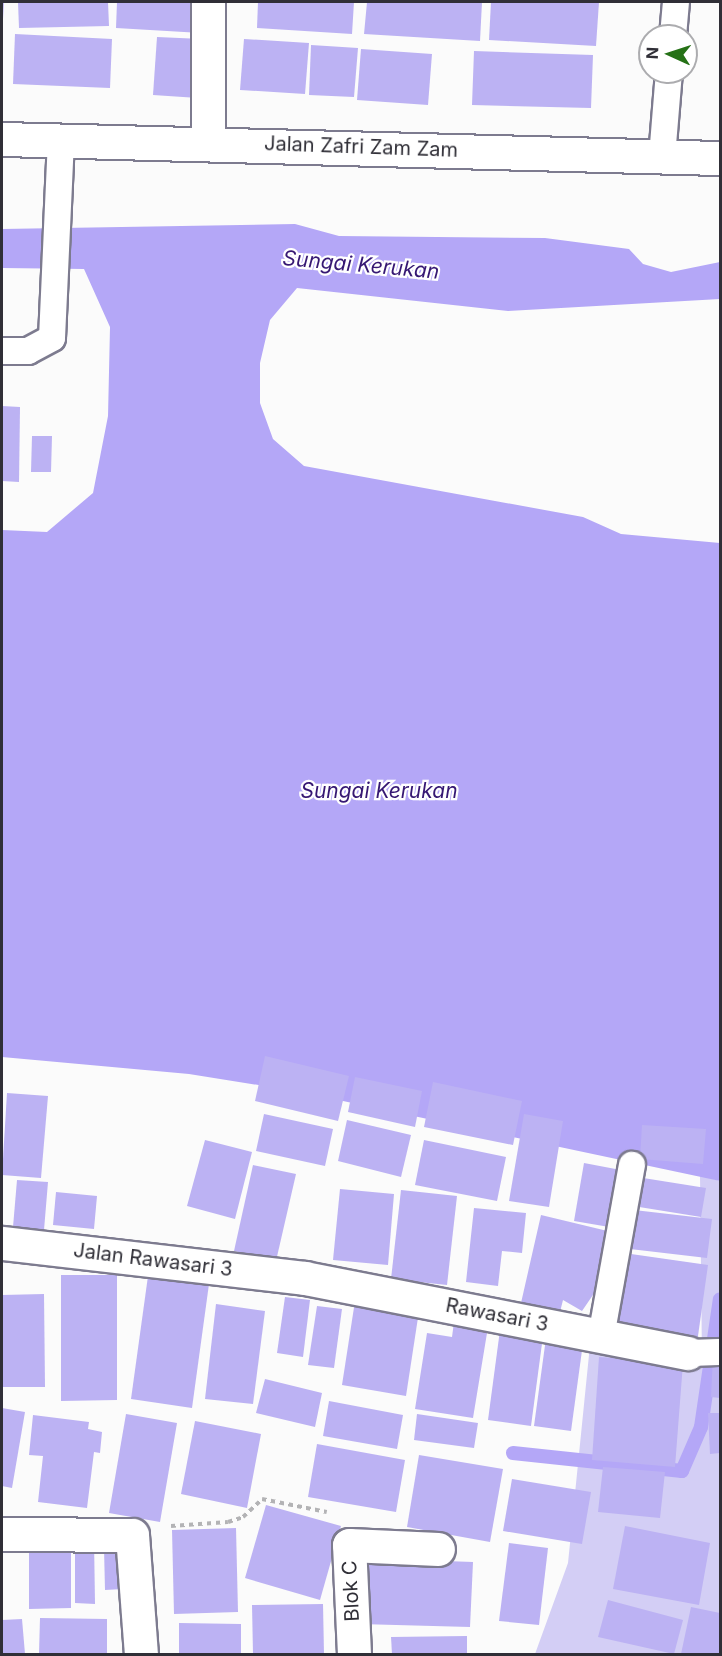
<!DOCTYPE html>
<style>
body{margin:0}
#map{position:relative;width:722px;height:1656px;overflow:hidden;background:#fbfbfb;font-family:Inter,sans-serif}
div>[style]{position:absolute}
.green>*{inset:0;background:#d3cef5}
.water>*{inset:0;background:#b4a7f7}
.stream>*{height:14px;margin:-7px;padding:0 7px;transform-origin:7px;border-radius:7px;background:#b4a7f7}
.building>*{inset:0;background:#bcb2f3}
.path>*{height:4px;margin-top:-2px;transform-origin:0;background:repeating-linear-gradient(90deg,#b3b3b5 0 4.5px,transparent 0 9px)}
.roads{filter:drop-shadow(2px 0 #7d7b8f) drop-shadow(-2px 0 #7d7b8f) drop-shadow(0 2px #7d7b8f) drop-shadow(0 -2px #7d7b8f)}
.service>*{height:26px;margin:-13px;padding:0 13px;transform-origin:13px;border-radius:13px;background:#fff}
.minor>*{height:33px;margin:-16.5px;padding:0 16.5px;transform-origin:16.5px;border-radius:16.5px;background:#fff}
.secondary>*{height:33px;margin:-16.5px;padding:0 16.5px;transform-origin:16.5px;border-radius:16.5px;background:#fff}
span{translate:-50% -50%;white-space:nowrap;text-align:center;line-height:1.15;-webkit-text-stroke:4.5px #fff;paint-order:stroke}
.street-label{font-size:20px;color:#302f37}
.water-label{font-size:21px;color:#361873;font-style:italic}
.frame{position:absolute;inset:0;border:3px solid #302f37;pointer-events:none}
.north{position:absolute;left:638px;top:24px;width:60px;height:60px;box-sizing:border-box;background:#fff;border:2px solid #acacaf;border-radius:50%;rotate:273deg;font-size:16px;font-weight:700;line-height:24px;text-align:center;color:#302f37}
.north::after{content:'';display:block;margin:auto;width:21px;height:27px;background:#257116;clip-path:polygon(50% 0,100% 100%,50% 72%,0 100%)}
</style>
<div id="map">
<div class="green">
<i style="clip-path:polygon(700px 1175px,720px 1181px,720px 1654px,535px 1654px,568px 1563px,590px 1345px,702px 1362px)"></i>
</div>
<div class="water">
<i style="clip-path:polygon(295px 224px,339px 236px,545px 238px,629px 249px,643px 264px,671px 272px,720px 262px,720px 299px,508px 311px,297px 288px,270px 320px,260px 363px,260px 403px,273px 439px,304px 466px,583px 517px,621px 534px,720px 543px,720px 1181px,296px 1091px,189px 1074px,2px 1057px,2px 530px,47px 532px,93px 493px,108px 416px,110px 327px,84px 269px,2px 268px,2px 229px)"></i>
</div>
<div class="stream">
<i style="left:513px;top:1453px;width:170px;rotate:6.1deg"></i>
<i style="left:682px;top:1471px;width:48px;rotate:-66.6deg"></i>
<i style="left:701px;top:1427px;width:129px;rotate:-81.6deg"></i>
</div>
<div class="building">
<i style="clip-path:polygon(2px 2px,4px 2px,3px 19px,2px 19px)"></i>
<i style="clip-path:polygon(18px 2px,108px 2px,109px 26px,19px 28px)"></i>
<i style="clip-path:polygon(117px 2px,203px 2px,201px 33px,116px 28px)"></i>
<i style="clip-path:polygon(258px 2px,354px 2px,352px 34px,257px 28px)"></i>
<i style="clip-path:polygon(367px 2px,482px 2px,480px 41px,364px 34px)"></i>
<i style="clip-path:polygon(491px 2px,599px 2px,596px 46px,489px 40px)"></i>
<i style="clip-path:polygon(15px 34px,112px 39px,110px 88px,13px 84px)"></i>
<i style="clip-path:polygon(157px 37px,202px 39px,198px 98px,153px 95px)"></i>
<i style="clip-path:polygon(244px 39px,309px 43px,305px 94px,240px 90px)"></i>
<i style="clip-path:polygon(311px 45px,358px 48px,354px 97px,309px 95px)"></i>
<i style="clip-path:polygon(361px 49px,432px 54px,428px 105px,357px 100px)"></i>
<i style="clip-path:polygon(474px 51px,593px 55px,591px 108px,472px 105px)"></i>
<i style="clip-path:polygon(2px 406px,20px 407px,19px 482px,2px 481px)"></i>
<i style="clip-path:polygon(32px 436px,52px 436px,51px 472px,31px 472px)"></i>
<i style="clip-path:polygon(265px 1056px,349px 1076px,338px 1121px,255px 1101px)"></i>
<i style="clip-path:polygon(355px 1077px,422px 1091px,415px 1127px,348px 1112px)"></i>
<i style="clip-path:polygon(433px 1082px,522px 1101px,513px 1145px,424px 1127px)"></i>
<i style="clip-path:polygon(7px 1093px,48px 1096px,41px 1178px,2px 1175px)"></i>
<i style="clip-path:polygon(264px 1114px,333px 1129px,325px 1166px,256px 1151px)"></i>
<i style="clip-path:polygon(524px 1114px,563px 1121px,549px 1207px,509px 1201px)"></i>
<i style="clip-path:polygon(347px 1120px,411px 1135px,401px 1177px,338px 1161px)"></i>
<i style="clip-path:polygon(642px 1125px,706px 1129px,703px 1164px,640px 1159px)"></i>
<i style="clip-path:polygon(205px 1140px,252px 1152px,235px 1219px,187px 1206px)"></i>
<i style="clip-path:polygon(424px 1140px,506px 1157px,497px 1201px,415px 1185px)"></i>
<i style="clip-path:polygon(584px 1163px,626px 1171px,615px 1228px,574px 1221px)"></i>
<i style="clip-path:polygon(253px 1165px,296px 1174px,276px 1261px,234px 1251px)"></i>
<i style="clip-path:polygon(637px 1177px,706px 1188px,701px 1217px,633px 1206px)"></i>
<i style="clip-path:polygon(17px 1180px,48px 1182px,44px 1230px,13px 1227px)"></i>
<i style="clip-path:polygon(340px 1189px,394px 1194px,388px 1265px,333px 1260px)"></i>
<i style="clip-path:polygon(401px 1190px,457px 1196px,447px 1285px,391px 1279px)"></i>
<i style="clip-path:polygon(56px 1192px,97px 1196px,94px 1229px,53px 1225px)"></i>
<i style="clip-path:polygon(474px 1208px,526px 1213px,522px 1253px,502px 1251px,498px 1286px,466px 1282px)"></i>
<i style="clip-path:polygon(634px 1210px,712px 1219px,707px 1258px,630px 1249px)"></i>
<i style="clip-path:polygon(541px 1215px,620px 1234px,606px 1295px,595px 1292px,582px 1311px,563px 1300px,560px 1312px,521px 1303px)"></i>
<i style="clip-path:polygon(624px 1253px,708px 1265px,697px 1343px,614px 1332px)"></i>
<i style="clip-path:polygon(61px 1275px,117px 1275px,117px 1400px,61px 1401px)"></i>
<i style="clip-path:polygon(148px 1276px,209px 1284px,192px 1408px,131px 1399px)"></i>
<i style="clip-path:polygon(44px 1294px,45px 1387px,2px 1387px,2px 1295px)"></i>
<i style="clip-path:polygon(285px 1297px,310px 1300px,303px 1357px,277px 1353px)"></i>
<i style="clip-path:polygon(355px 1301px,419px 1311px,406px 1396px,342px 1385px)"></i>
<i style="clip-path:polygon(216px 1304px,265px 1311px,253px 1404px,205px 1399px)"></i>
<i style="clip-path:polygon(317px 1306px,342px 1309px,334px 1368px,308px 1365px)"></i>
<i style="clip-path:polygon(454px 1322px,488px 1327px,473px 1418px,415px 1409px,427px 1333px,452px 1337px)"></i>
<i style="clip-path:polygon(500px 1330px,543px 1336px,531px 1426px,488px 1420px)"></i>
<i style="clip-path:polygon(546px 1338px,583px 1343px,571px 1431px,534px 1426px)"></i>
<i style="clip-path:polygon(713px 1355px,720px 1356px,720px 1398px,711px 1397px)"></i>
<i style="clip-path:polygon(599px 1357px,683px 1363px,675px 1467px,592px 1460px)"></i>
<i style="clip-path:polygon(265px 1379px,322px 1393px,315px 1427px,256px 1413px)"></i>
<i style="clip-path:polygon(329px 1401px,403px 1415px,397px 1449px,323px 1436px)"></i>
<i style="clip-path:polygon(2px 1408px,25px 1412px,12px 1488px,2px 1486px)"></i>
<i style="clip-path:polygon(708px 1413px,720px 1413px,720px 1453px,710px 1454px)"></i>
<i style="clip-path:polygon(126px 1414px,177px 1423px,160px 1522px,109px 1513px)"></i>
<i style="clip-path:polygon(417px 1414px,478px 1423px,474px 1448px,414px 1440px)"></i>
<i style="clip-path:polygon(33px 1415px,89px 1422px,88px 1429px,102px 1432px,100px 1453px,94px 1452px,87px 1508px,38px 1502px,43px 1456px,29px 1455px)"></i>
<i style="clip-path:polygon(195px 1421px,261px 1434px,247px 1508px,181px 1494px)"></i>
<i style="clip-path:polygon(317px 1444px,405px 1460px,396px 1512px,308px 1497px)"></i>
<i style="clip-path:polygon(419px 1455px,503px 1469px,490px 1542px,407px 1527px)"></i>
<i style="clip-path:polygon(603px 1467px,665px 1472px,660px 1518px,598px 1512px)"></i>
<i style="clip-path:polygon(512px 1479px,591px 1492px,582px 1544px,503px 1531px)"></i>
<i style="clip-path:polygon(266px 1505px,341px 1526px,320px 1600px,245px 1578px)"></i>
<i style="clip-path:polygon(625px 1526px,710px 1543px,699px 1605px,613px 1589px)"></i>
<i style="clip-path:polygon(236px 1528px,238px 1612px,174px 1614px,172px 1530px)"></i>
<i style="clip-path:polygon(75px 1540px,94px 1540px,95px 1604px,75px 1603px)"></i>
<i style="clip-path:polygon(509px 1543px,548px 1548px,539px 1625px,499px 1621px)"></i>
<i style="clip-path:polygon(29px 1548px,71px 1548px,71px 1608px,29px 1609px)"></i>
<i style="clip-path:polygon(104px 1548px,122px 1548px,123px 1589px,105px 1590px)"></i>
<i style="clip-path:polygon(362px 1558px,473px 1562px,470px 1627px,359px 1624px)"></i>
<i style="clip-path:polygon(608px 1600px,683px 1620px,674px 1654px,598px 1637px)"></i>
<i style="clip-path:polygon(323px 1604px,324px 1654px,253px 1654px,252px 1605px)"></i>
<i style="clip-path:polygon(691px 1607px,720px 1613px,720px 1654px,681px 1654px)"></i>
<i style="clip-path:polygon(40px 1618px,107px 1619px,107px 1654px,39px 1654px)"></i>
<i style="clip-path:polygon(22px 1619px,25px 1654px,2px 1654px,2px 1620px)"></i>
<i style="clip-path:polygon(179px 1623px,241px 1624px,241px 1654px,179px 1654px)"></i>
<i style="clip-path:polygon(467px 1636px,467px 1654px,392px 1654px,391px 1637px)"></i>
</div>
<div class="path">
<i style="left:171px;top:1526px;width:57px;rotate:-4deg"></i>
<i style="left:228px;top:1522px;width:16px;rotate:-18deg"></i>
<i style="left:243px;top:1517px;width:26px;rotate:-43deg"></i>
<i style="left:262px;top:1499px;width:66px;rotate:11.3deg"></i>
</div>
<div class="roads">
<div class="service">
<i style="left:673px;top:36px;width:34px;rotate:-85deg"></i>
<i style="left:662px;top:157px;width:85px;rotate:-85.3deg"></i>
<i style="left:2px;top:351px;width:26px"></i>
<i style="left:28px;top:351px;width:27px;rotate:-28deg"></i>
<i style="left:52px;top:338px;width:198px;rotate:-87.4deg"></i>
<i style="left:601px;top:1337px;width:175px;rotate:-79.8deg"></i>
<i style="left:688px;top:1353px;width:32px;rotate:-2deg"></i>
</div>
<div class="minor">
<i style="left:208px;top:142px;width:140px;rotate:-90deg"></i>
<i style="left:2px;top:1243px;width:305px;rotate:6.6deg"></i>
<i style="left:305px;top:1278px;width:390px;rotate:11.1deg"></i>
<i style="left:2px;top:1534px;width:130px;rotate:0.4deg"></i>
<i style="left:132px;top:1535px;width:119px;rotate:85.7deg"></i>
<i style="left:354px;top:1654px;width:109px;rotate:-92.6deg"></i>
<i style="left:349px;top:1545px;width:89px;rotate:2.6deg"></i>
</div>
<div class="secondary">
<i style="left:2px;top:139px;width:718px;rotate:1.52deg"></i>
</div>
</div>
<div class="street-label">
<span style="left:361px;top:147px;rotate:2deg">Jalan Zafri Zam Zam</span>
<span style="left:153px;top:1260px;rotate:7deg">Jalan Rawasari 3</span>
<span style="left:497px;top:1315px;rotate:11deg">Rawasari 3</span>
<span style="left:351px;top:1591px;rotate:-93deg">Blok C</span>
</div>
<div class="water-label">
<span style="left:361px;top:265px;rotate:5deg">Sungai Kerukan</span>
<span style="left:379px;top:791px">Sungai Kerukan</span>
</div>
<div class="frame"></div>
<div class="north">N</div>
</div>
